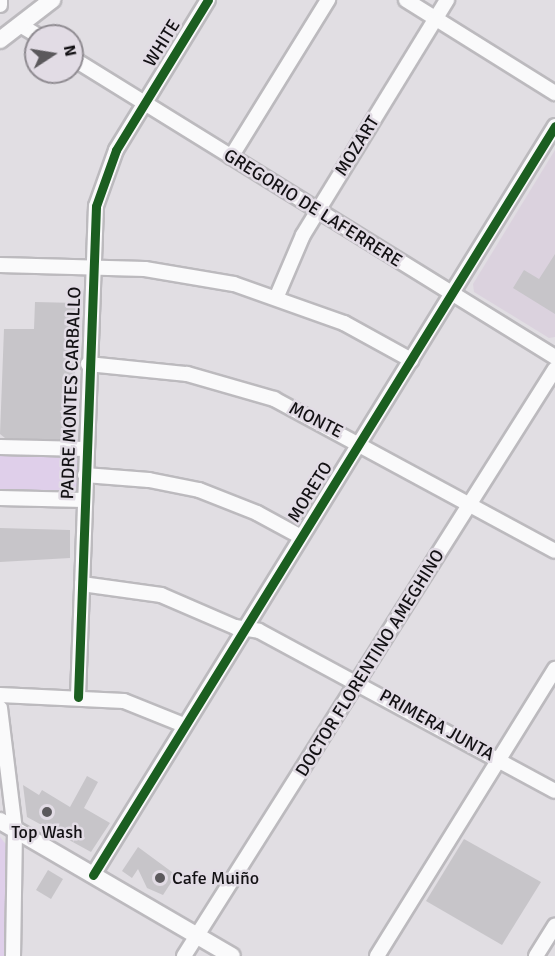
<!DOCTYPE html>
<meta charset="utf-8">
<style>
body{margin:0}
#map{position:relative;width:555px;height:956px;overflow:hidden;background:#e1dee3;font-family:Signika,sans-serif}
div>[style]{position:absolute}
.education>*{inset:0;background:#dbd2de}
.green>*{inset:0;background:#dfcfea}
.building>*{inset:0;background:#c7c5c9}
.roads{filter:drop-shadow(2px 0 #bcbabe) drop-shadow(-2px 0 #bcbabe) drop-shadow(0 2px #bcbabe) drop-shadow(0 -2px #bcbabe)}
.minor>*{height:14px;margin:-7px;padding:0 7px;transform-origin:7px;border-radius:7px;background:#fafafb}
.major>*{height:16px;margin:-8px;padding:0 8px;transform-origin:8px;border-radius:8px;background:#fafafb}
.cycleway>*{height:9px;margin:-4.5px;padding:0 4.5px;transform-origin:4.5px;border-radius:4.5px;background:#1b5e20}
.dots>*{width:16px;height:16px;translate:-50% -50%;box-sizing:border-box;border:3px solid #e2dce5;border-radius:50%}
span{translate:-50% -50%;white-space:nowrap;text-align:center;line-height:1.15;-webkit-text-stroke:5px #e2dce5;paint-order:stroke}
.street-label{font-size:18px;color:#131114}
.poi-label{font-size:18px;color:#131114}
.left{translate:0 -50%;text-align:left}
.north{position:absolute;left:24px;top:24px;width:60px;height:60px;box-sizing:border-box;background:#e2dce5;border:2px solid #8f8b91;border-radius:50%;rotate:78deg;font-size:16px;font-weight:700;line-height:24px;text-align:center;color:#131114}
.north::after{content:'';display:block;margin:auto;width:21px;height:27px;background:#5b595c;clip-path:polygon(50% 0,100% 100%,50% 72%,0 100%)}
</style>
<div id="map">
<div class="education">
<i style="clip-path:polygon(555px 150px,555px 337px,549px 338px,474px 292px,473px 284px)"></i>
</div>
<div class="green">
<i style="clip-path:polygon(0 453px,72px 454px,79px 462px,78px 488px,72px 494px,0 493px)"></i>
<i style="clip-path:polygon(0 837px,8px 847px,5px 956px,0 956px)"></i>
</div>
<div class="building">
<i style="clip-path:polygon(555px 254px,555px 314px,513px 288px,524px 270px,539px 279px)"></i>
<i style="clip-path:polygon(35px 302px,77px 303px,73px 436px,69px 440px,5px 438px,0 434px,4px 329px,34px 329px)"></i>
<i style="clip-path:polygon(0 528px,70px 530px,70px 558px,0 562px)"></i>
<i style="clip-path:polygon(87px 776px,98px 782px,84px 808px,110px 823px,91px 852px,27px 817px,23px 785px,39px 795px,42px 790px,70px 807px)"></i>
<i style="clip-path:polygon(464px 839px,541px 882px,502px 945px,426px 901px)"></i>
<i style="clip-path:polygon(138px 847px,176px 875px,163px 895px,147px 888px,138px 869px,132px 878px,122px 871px)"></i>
<i style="clip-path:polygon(48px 870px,63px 879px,51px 899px,36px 890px)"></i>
</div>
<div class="roads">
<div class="minor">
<i style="left:406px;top:0;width:176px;rotate:32deg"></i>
<i style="left:0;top:5px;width:5px;rotate:-90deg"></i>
<i style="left:20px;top:25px;width:21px;rotate:31deg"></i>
<i style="left:72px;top:58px;width:568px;rotate:31.76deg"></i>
<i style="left:231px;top:157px;width:185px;rotate:-58.3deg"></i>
<i style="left:0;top:265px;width:145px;rotate:1.6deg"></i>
<i style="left:145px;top:269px;width:90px;rotate:9.6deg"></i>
<i style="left:234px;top:284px;width:117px;rotate:19.5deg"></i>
<i style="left:344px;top:323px;width:77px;rotate:28.9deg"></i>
<i style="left:277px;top:296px;width:66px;rotate:-66.9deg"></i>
<i style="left:303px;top:235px;width:276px;rotate:-58.5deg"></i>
<i style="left:88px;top:364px;width:100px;rotate:5.8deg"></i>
<i style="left:187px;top:374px;width:91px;rotate:16deg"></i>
<i style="left:274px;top:399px;width:319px;rotate:28.4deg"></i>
<i style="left:0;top:447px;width:86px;rotate:1.3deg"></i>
<i style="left:85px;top:475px;width:64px;rotate:4.5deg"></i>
<i style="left:149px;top:480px;width:51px;rotate:11.3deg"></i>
<i style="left:199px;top:490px;width:62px;rotate:21.6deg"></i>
<i style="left:257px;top:513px;width:50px;rotate:28.6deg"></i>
<i style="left:0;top:498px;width:84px;rotate:1.4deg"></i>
<i style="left:82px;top:584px;width:80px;rotate:7.9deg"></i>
<i style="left:161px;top:595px;width:81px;rotate:23.4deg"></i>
<i style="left:235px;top:627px;width:24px;rotate:9deg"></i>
<i style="left:259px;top:631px;width:336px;rotate:28.4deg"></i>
<i style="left:0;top:695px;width:124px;rotate:2.8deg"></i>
<i style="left:124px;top:701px;width:65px;rotate:21.8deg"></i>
<i style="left:78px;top:697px;width:491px;rotate:-87.9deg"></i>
<i style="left:96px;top:206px;width:59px;rotate:-70.3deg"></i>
<i style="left:116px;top:150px;width:176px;rotate:-58.5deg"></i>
<i style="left:0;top:708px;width:123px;rotate:83deg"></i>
<i style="left:15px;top:830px;width:126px;rotate:90.9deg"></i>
<i style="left:93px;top:875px;width:880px;rotate:-58.33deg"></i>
<i style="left:184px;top:956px;width:694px;rotate:-57.71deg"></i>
<i style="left:377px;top:956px;width:338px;rotate:-58.2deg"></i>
<i style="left:536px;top:956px;width:36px;rotate:-58deg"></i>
</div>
<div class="major">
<i style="left:0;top:40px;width:66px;rotate:-37.6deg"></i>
<i style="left:0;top:821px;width:268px;rotate:30.2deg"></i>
</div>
</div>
<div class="cycleway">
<i style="left:78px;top:697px;width:491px;rotate:-87.9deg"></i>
<i style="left:96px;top:206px;width:59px;rotate:-70.3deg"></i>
<i style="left:116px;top:150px;width:176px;rotate:-58.5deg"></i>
<i style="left:93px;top:875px;width:880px;rotate:-58.33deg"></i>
</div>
<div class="dots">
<i style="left:47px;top:812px;background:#5b595c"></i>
<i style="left:160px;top:878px;background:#5b595c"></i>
</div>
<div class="street-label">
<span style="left:162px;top:43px;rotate:-58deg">WHITE</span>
<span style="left:357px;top:146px;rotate:-58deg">MOZART</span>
<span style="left:313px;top:208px;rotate:32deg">GREGORIO DE LAFERRERE</span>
<span style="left:71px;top:393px;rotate:-88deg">PADRE MONTES CARBALLO</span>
<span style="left:316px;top:420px;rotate:27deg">MONTE</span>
<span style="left:310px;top:492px;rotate:-58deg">MORETO</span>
<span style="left:370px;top:663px;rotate:-58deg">DOCTOR FLORENTINO AMEGHINO</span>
<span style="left:437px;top:725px;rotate:29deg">PRIMERA JUNTA</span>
</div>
<div class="poi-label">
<span style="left:47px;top:832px">Top Wash</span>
<span class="left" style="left:172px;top:878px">Cafe Muiño</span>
</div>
<div class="north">N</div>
</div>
